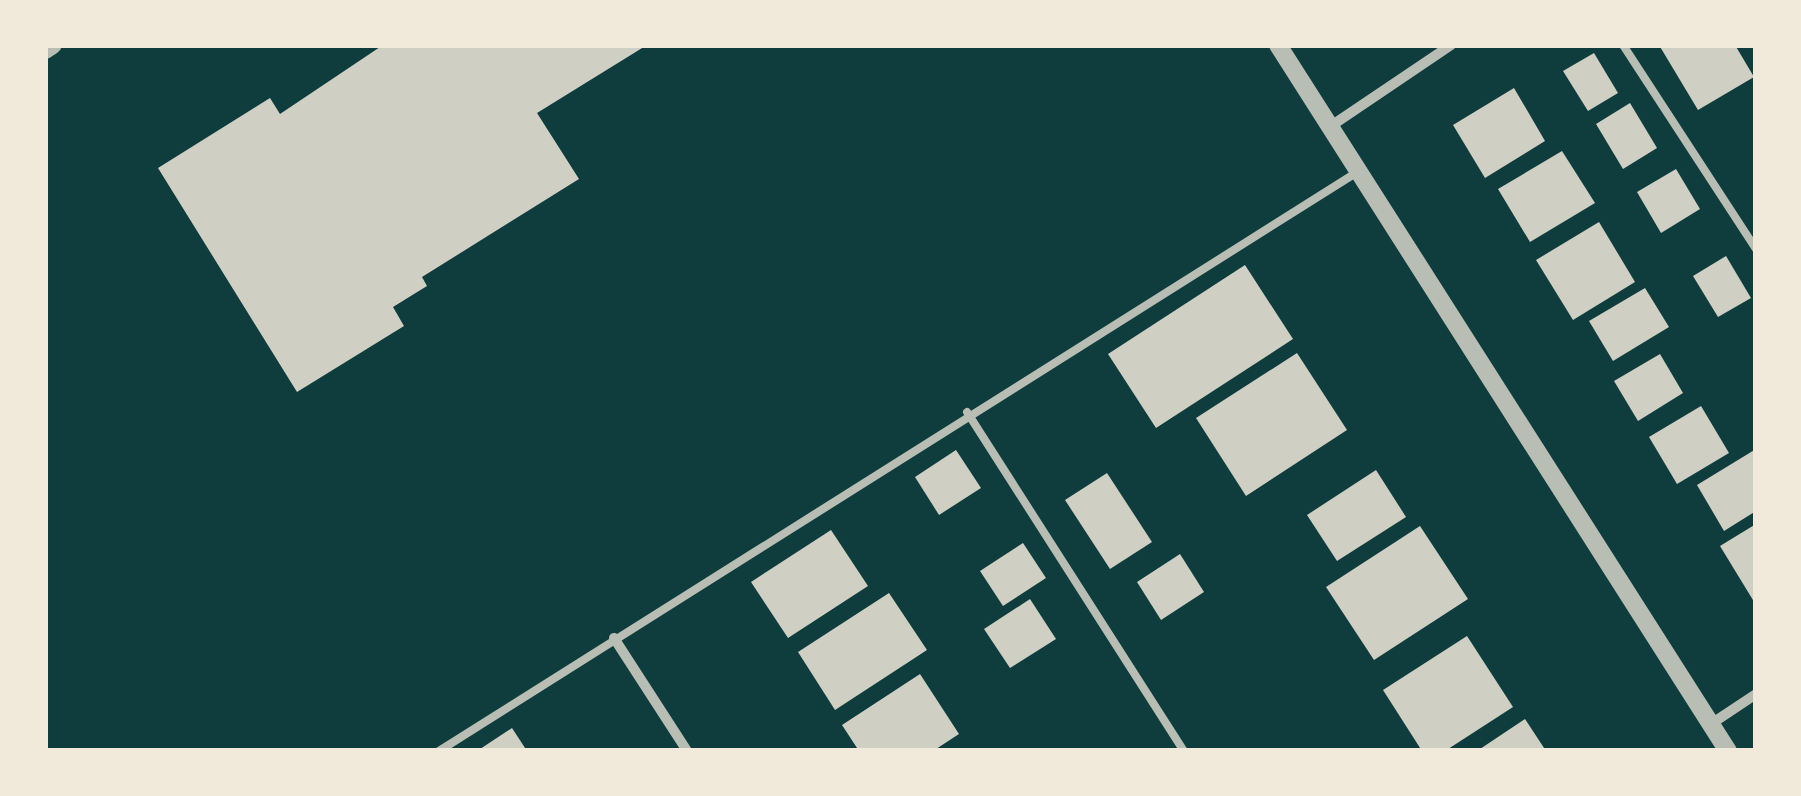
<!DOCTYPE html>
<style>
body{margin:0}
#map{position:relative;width:1801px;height:796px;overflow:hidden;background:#0f3d3e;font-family:Spectral,serif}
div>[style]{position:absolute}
.building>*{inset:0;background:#cfcfc3}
.service>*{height:8px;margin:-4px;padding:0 4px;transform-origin:4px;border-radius:4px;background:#b8beb3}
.minor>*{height:10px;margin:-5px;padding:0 5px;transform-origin:5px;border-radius:5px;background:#b8beb3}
.tertiary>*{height:18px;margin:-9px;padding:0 9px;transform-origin:9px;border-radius:9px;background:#b8beb3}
span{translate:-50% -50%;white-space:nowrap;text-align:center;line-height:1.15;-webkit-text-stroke:10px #f1e9da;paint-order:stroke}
.frame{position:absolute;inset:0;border:48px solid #f1e9da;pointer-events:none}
</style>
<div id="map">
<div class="building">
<i style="clip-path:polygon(383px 45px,647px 45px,537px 113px,579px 179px,422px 277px,427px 286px,393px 307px,404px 326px,297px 392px,158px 168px,270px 98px,280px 114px)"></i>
<i style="clip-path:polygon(1659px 45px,1735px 45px,1754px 77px,1698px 110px)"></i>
<i style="clip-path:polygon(1594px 53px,1618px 93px,1588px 111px,1563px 71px)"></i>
<i style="clip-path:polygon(1514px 88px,1545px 141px,1485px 178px,1453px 125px)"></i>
<i style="clip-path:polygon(1630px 103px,1657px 148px,1623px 169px,1596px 124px)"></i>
<i style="clip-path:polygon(1562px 151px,1595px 203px,1530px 242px,1498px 189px)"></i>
<i style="clip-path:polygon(1676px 169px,1700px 209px,1661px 233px,1637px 192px)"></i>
<i style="clip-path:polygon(1599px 222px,1635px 282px,1573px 320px,1536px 260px)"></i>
<i style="clip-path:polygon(1726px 256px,1751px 298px,1718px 317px,1693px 276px)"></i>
<i style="clip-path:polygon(1245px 265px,1293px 339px,1156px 428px,1108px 354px)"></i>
<i style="clip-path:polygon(1645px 288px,1669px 327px,1613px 361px,1589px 321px)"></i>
<i style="clip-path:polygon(1297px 353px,1347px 430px,1246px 496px,1196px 418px)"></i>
<i style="clip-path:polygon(1660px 354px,1683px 393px,1638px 421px,1614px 381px)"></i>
<i style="clip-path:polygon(1701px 406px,1729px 453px,1677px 484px,1649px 437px)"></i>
<i style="clip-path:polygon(1756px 449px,1756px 511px,1724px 531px,1697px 485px)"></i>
<i style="clip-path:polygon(956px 450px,981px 488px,939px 515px,915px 477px)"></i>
<i style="clip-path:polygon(1376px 470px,1406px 517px,1337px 561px,1307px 515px)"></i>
<i style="clip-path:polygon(1107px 473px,1152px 542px,1110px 569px,1065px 500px)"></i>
<i style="clip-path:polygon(1756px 524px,1756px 605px,1720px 546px)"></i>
<i style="clip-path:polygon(1420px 526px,1468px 599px,1374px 660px,1326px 587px)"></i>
<i style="clip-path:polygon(831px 530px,868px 586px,788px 638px,751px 582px)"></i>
<i style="clip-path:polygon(1023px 543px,1046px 578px,1003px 606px,980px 571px)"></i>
<i style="clip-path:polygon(1180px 554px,1204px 592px,1161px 620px,1137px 582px)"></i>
<i style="clip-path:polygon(889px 593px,927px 650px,835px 710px,798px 652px)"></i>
<i style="clip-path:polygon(1030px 599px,1056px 639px,1010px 668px,984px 629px)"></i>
<i style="clip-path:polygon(1467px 636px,1513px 707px,1445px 751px,1422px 751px,1383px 690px)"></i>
<i style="clip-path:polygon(920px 674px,959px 734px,933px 751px,859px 751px,842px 725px)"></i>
<i style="clip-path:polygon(1525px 719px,1546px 751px,1477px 751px)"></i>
<i style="clip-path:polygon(512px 728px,527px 751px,477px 751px)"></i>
</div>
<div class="service">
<i style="left:1623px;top:45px;width:244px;rotate:56.9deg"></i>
<i style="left:967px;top:412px;width:403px;rotate:57.4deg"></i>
<i style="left:439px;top:751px;width:1088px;rotate:-32.23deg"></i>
</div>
<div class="minor">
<i style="left:1331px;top:126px;width:145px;rotate:-34deg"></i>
<i style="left:614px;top:638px;width:135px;rotate:57.1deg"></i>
<i style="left:1711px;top:724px;width:54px;rotate:-33.7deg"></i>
</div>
<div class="tertiary">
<i style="left:1278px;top:45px;width:837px;rotate:57.49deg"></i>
<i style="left:45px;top:50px;width:9px;rotate:-32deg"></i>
</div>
<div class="frame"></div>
</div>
